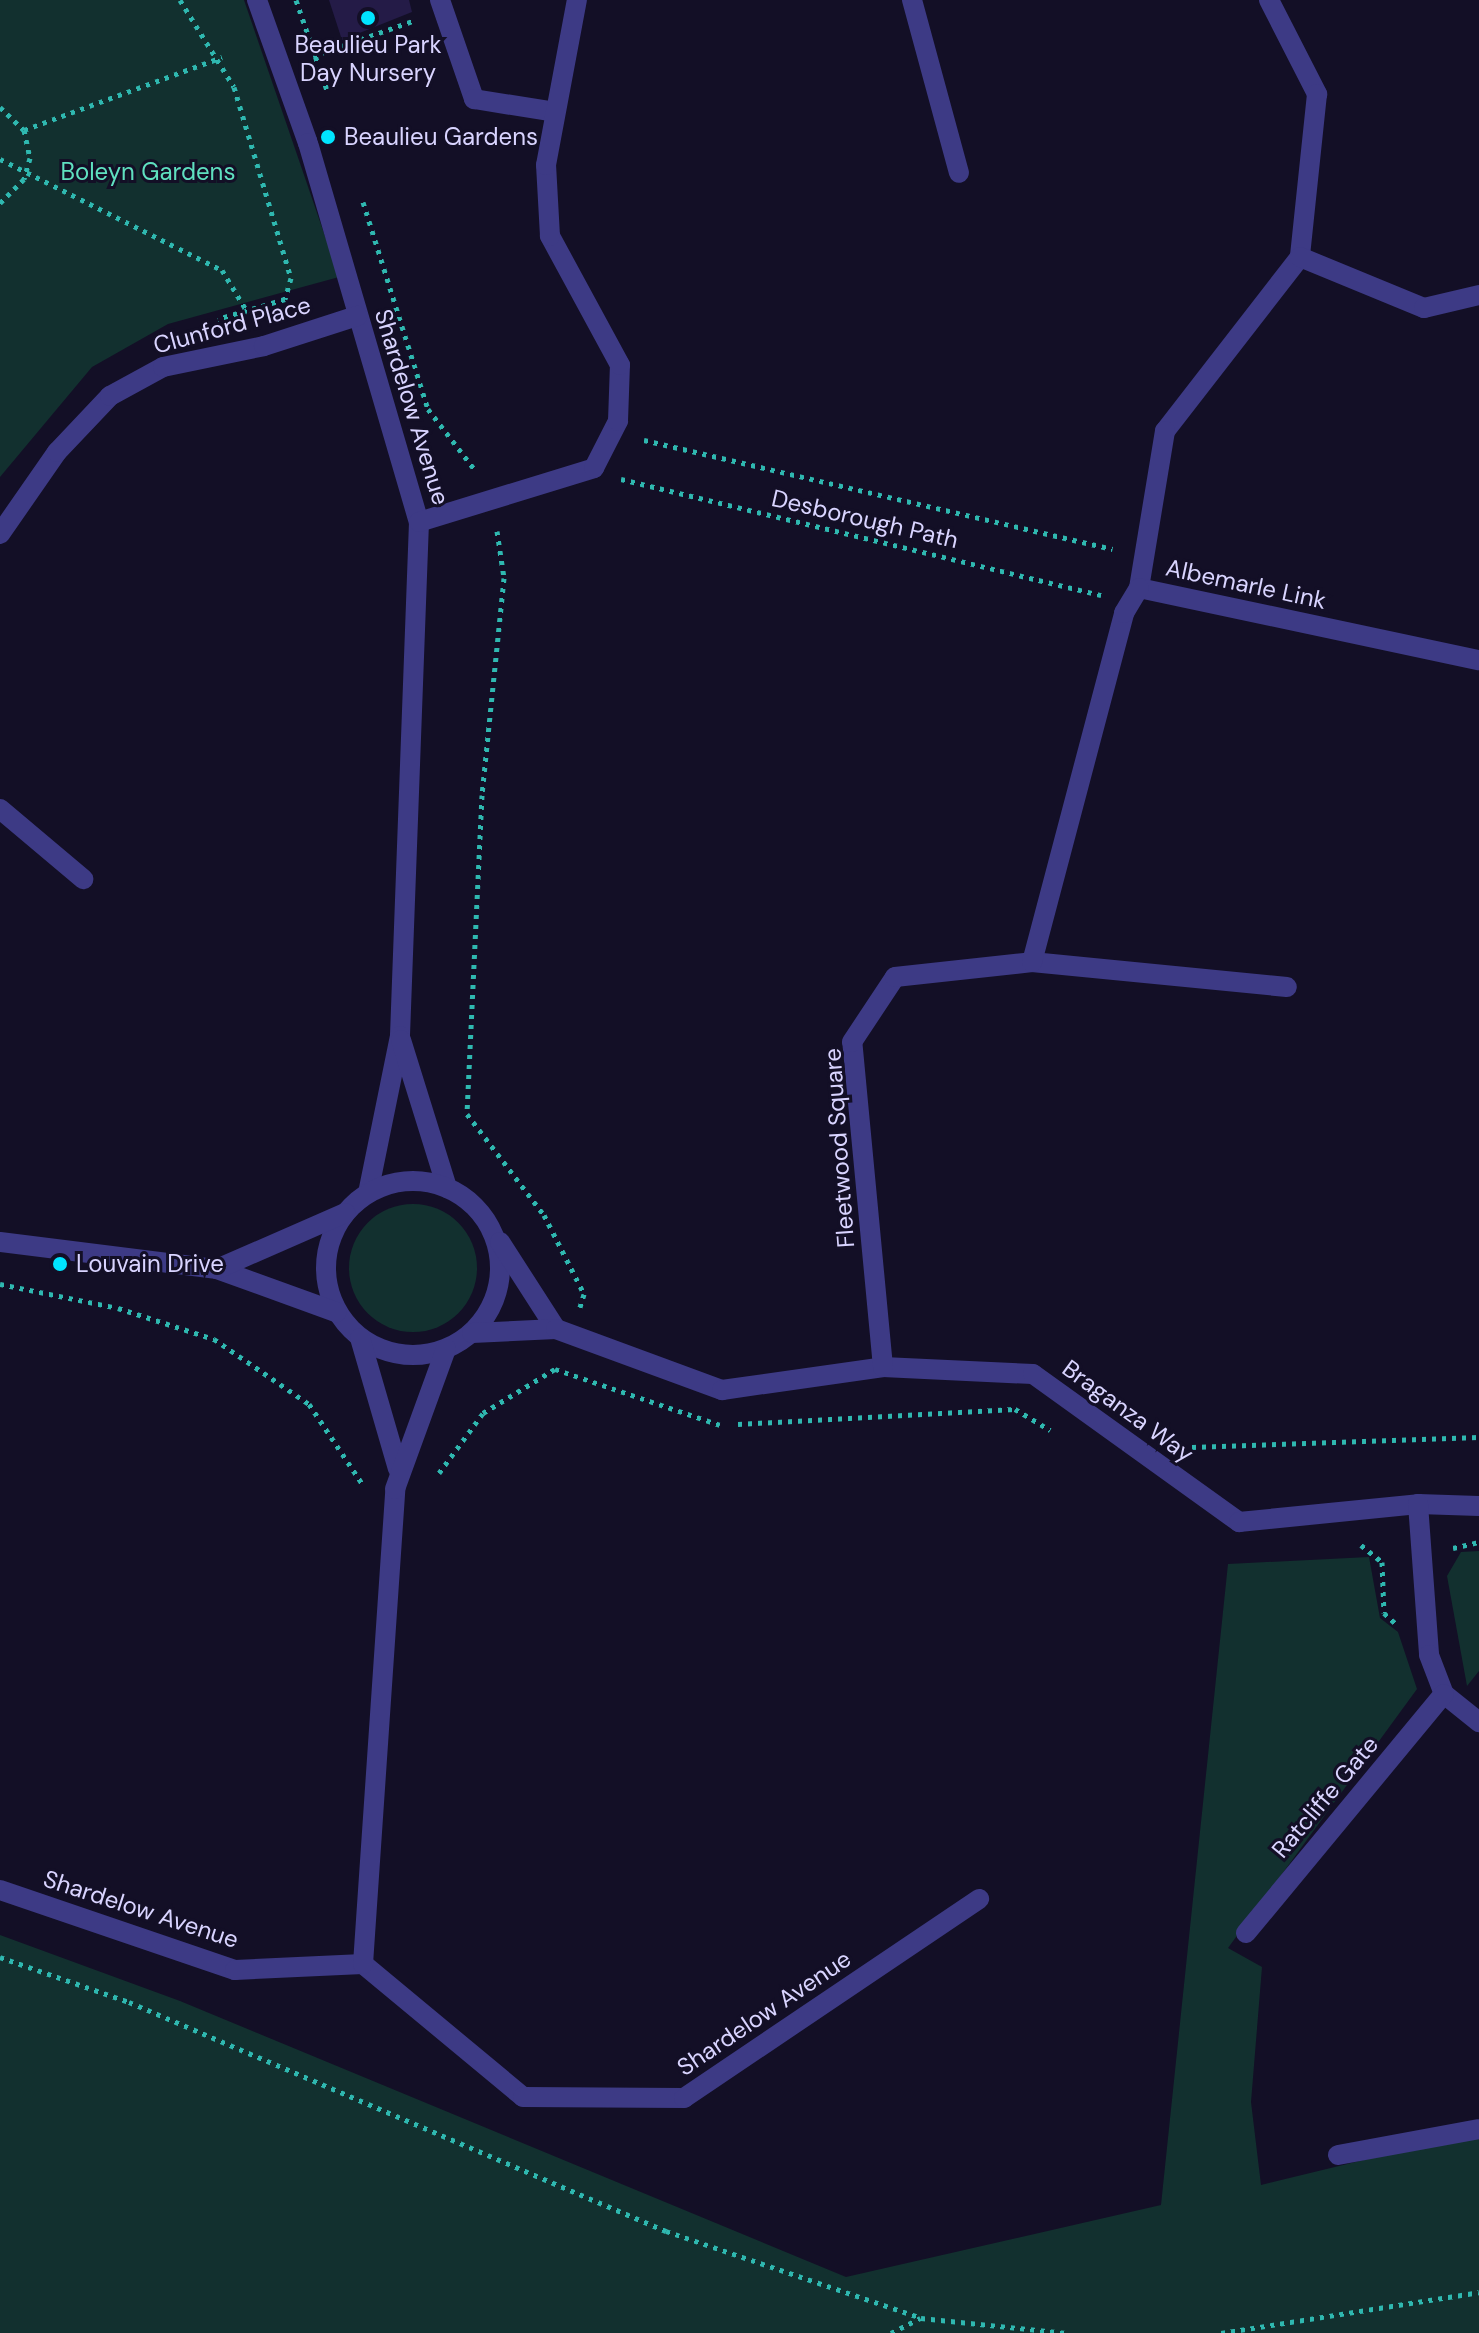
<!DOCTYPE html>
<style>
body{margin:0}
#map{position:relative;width:1479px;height:2333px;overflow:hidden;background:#130f26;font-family:"DM Sans",sans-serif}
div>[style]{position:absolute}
.green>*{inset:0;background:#12302f}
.round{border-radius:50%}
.building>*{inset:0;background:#241b47}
.path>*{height:5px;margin-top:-2.5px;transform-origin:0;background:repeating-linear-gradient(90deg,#2fb8b0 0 4px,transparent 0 10px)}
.street>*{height:20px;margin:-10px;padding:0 10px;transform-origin:10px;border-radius:10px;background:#3d3a85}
.street>.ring{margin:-10px;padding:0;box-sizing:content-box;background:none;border:20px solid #3d3a85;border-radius:50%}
.dots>*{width:22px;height:22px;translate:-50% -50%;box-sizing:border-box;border:4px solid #130f26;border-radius:50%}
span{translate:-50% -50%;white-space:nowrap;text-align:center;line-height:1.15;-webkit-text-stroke:6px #130f26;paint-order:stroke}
.poi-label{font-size:24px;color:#d9d4ff}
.left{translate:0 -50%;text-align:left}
.park-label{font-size:24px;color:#5fe0c0}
.street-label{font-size:24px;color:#d9d4ff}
</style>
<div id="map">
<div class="green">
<i style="clip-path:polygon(0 0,244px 0,339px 277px,168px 324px,92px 367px,0 477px)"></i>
<i class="round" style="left:349px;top:1204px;width:128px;height:128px"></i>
<i style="clip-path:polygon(1479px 1551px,1479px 1671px,1467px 1686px,1447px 1576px,1461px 1552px)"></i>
<i style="clip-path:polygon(1369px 1557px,1380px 1618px,1398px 1632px,1417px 1689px,1228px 1948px,1262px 1967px,1251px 2102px,1261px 2185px,1479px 2132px,1479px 2333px,0 2333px,0 1935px,180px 2001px,846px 2277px,1161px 2205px,1228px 1564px)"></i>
</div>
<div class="building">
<i style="clip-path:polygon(329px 0,409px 0,412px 12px,342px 40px)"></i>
</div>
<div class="path">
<i style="left:180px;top:0;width:102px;rotate:58.2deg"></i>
<i style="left:234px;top:87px;width:199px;rotate:73.4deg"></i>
<i style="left:291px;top:278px;width:22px;rotate:106deg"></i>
<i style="left:285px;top:299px;width:70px;rotate:163.4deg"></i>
<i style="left:296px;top:0;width:95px;rotate:71deg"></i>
<i style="left:313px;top:56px;width:106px;rotate:-19.3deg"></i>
<i style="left:0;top:107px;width:33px;rotate:44deg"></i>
<i style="left:24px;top:130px;width:29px;rotate:78deg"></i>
<i style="left:30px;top:158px;width:22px;rotate:106deg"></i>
<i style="left:24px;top:179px;width:34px;rotate:135deg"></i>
<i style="left:24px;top:130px;width:211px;rotate:-20.2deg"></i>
<i style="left:0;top:159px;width:248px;rotate:26.6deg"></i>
<i style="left:222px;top:270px;width:50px;rotate:58.8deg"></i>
<i style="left:363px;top:202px;width:217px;rotate:72.6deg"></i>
<i style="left:428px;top:409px;width:77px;rotate:52.4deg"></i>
<i style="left:644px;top:440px;width:481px;rotate:13.1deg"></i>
<i style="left:621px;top:479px;width:494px;rotate:13.6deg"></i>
<i style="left:497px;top:531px;width:48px;rotate:81.5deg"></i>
<i style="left:504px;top:578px;width:218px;rotate:95.8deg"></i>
<i style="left:482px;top:795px;width:319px;rotate:92.7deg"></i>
<i style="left:467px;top:1114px;width:127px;rotate:52.7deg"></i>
<i style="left:544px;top:1215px;width:89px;rotate:63.1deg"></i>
<i style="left:584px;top:1294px;width:14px;rotate:107deg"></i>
<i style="left:0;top:1284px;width:120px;rotate:11.5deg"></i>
<i style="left:118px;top:1308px;width:101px;rotate:17.9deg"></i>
<i style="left:214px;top:1339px;width:115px;rotate:34.4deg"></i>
<i style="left:309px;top:1404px;width:97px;rotate:56.3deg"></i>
<i style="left:738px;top:1424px;width:277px;rotate:-3.1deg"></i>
<i style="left:1015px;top:1409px;width:41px;rotate:31deg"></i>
<i style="left:1192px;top:1447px;width:287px;rotate:-2deg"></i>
<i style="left:439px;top:1473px;width:74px;rotate:-53.7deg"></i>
<i style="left:483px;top:1413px;width:84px;rotate:-31.4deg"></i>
<i style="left:555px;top:1369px;width:174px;rotate:18.7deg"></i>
<i style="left:1361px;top:1545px;width:27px;rotate:39deg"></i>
<i style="left:1382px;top:1562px;width:51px;rotate:87.8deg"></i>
<i style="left:1384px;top:1613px;width:15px;rotate:42deg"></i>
<i style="left:1453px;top:1548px;width:27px;rotate:-13deg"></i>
<i style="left:0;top:1957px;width:137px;rotate:19.2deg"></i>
<i style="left:129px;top:2002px;width:584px;rotate:23.1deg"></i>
<i style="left:666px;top:2231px;width:269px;rotate:18.8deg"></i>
<i style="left:921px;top:2318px;width:146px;rotate:5.9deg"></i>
<i style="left:891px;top:2333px;width:33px;rotate:-27deg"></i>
<i style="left:1221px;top:2333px;width:261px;rotate:-9deg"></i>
</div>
<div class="street">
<i style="left:257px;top:0;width:152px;rotate:70.4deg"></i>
<i style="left:308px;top:143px;width:395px;rotate:73.7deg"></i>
<i style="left:419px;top:522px;width:514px;rotate:92.12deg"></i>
<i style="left:400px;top:1036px;width:160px;rotate:101.5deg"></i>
<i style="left:440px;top:0;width:105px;rotate:71deg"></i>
<i style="left:474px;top:99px;width:82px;rotate:9.1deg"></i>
<i style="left:912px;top:0;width:179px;rotate:74.8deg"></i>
<i style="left:1269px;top:0;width:106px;rotate:62.9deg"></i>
<i style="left:1317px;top:94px;width:164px;rotate:96deg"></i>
<i style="left:1300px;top:257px;width:220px;rotate:127.8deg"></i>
<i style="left:1165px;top:431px;width:159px;rotate:99.4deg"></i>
<i style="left:1139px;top:588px;width:348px;rotate:12deg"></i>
<i style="left:1300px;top:257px;width:134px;rotate:22.4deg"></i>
<i style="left:1424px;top:308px;width:57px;rotate:-13.3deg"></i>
<i style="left:419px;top:522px;width:183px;rotate:-17.1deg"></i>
<i style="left:594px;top:468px;width:53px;rotate:-62.9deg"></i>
<i style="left:618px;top:421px;width:56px;rotate:-88deg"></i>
<i style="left:620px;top:365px;width:147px;rotate:-118.5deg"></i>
<i style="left:550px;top:236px;width:71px;rotate:-93.2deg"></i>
<i style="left:546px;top:165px;width:168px;rotate:-79.4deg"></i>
<i style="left:0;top:534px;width:100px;rotate:-55.2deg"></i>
<i style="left:57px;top:452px;width:77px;rotate:-46.6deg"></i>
<i style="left:110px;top:396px;width:60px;rotate:-28.7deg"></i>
<i style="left:163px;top:367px;width:103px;rotate:-11.7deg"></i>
<i style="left:264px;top:346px;width:98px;rotate:-17.9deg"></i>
<i style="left:0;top:809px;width:109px;rotate:40.1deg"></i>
<i style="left:1032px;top:962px;width:256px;rotate:5.6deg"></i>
<i style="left:401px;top:1040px;width:155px;rotate:72.7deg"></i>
<i class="ring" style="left:326px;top:1181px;width:154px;height:154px"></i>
<i style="left:0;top:1242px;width:219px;rotate:7.1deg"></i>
<i style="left:217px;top:1269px;width:127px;rotate:19.9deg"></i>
<i style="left:500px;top:1242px;width:103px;rotate:57.2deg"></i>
<i style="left:217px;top:1269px;width:140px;rotate:-23.6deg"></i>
<i style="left:472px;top:1333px;width:84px;rotate:-2.7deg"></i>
<i style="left:556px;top:1329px;width:177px;rotate:20.2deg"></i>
<i style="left:722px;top:1390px;width:163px;rotate:-8.1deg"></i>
<i style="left:883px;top:1367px;width:150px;rotate:2.7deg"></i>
<i style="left:1033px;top:1374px;width:254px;rotate:35.7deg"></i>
<i style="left:1239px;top:1522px;width:180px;rotate:-5.7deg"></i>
<i style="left:1418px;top:1504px;width:61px;rotate:1.9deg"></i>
<i style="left:360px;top:1338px;width:136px;rotate:73.8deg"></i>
<i style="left:883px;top:1367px;width:326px;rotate:-95.4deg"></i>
<i style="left:852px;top:1042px;width:78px;rotate:-56.5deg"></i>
<i style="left:895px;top:977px;width:138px;rotate:-6.2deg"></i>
<i style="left:1032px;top:962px;width:361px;rotate:-75.2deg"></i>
<i style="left:1124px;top:613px;width:29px;rotate:-59deg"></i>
<i style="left:1418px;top:1504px;width:151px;rotate:85.8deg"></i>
<i style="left:1429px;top:1655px;width:42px;rotate:69deg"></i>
<i style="left:1444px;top:1694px;width:45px;rotate:38.7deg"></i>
<i style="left:0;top:1890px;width:248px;rotate:18.8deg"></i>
<i style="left:235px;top:1970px;width:128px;rotate:-2.7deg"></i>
<i style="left:363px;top:1964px;width:208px;rotate:39.7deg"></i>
<i style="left:523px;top:2097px;width:161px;rotate:0.4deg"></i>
<i style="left:684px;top:2098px;width:356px;rotate:-34deg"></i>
<i style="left:1246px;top:1933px;width:310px;rotate:-50.4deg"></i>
<i style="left:363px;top:1964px;width:476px;rotate:-86.1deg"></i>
<i style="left:395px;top:1489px;width:149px;rotate:-70deg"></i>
<i style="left:1338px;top:2155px;width:143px;rotate:-10.4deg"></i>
</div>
<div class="dots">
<i style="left:368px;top:18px;background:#00e5ff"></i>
<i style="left:328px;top:137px;background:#00e5ff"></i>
<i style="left:60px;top:1264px;background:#00e5ff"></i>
</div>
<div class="poi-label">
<span style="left:368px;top:59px">Beaulieu Park<br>Day Nursery</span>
<span class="left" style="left:344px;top:137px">Beaulieu Gardens</span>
<span class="left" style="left:76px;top:1264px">Louvain Drive</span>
</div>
<div class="park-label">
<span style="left:148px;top:172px">Boleyn Gardens</span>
</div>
<div class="street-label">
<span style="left:232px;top:325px;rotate:-15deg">Clunford Place</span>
<span style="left:412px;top:407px;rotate:73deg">Shardelow Avenue</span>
<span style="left:865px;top:519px;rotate:13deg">Desborough Path</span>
<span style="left:1246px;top:584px;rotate:12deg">Albemarle Link</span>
<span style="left:839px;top:1148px;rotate:-94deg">Fleetwood Square</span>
<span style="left:1128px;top:1411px;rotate:36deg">Braganza Way</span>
<span style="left:1325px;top:1797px;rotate:-50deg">Ratcliffe Gate</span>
<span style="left:141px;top:1909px;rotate:18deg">Shardelow Avenue</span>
<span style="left:764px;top:2013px;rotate:-34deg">Shardelow Avenue</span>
</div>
</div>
